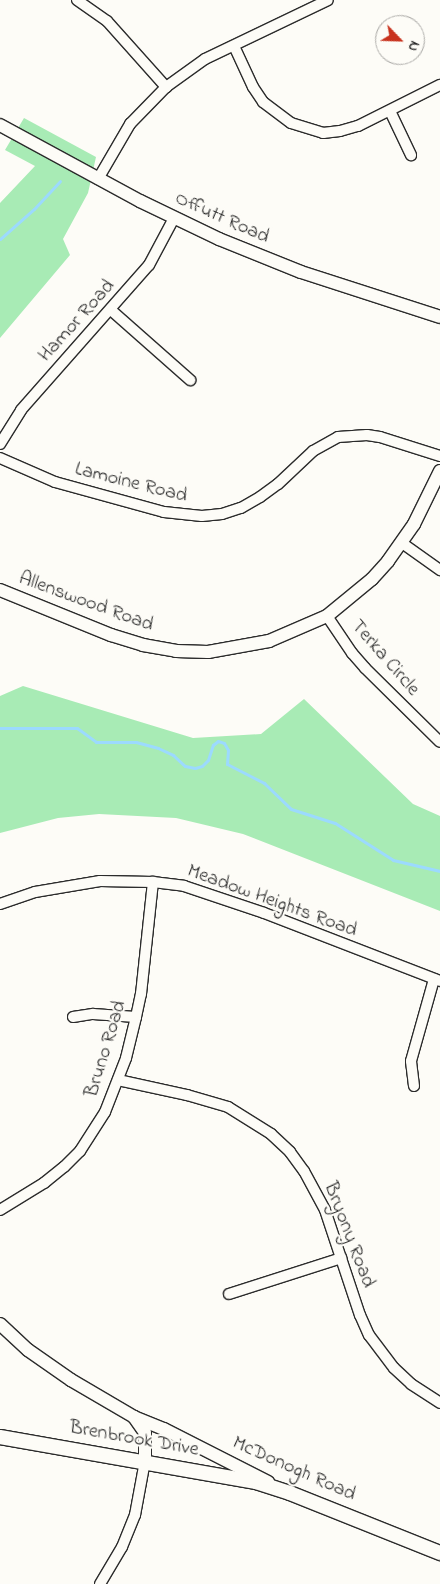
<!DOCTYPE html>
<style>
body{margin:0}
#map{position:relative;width:440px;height:1584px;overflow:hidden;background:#fdfcf7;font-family:"Indie Flower",sans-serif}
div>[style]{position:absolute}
.green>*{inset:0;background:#a8ebb5}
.stream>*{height:3px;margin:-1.5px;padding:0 1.5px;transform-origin:1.5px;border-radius:1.5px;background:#9cdafe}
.roads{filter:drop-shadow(1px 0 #2b2b2b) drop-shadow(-1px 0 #2b2b2b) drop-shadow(0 1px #2b2b2b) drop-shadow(0 -1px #2b2b2b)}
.minor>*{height:10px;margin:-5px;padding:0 5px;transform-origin:5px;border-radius:5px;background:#fdfcf7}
.tertiary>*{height:12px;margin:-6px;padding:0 6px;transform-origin:6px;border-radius:6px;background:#fdfcf7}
.secondary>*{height:14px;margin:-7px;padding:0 7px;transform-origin:7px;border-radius:7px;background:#fdfcf7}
span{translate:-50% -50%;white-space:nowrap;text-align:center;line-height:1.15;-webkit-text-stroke:4.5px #fdfcf7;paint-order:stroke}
.street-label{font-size:20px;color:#2b2b2b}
.north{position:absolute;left:375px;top:15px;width:50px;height:50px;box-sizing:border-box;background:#fdfcf7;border:1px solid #a9a8a5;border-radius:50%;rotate:114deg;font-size:14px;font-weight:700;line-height:20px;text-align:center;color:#2b2b2b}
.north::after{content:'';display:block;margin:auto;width:18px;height:22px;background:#c8321e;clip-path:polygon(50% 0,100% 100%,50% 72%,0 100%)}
</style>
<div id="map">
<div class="green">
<i style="clip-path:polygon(24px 118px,96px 157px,88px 193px,63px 239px,70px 255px,0 338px,0 203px,35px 166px,5px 150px)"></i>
<i style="clip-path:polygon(23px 686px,193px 738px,261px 734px,304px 699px,413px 804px,440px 816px,440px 911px,243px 834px,176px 818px,99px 814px,58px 818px,0 833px,0 696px)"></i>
</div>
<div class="stream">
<i style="left:0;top:239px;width:45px;rotate:-41.4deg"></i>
<i style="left:34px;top:209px;width:38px;rotate:-47deg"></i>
<i style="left:0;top:728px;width:77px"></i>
<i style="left:77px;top:728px;width:24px;rotate:36deg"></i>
<i style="left:96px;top:742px;width:40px"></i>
<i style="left:136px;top:742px;width:23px;rotate:15deg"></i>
<i style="left:158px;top:748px;width:17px;rotate:25deg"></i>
<i style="left:173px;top:755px;width:16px;rotate:43deg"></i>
<i style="left:185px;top:766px;width:10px;rotate:11deg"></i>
<i style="left:195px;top:768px;width:7px;rotate:-16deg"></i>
<i style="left:202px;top:766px;width:8px;rotate:-45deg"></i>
<i style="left:208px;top:760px;width:16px;rotate:-72deg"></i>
<i style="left:213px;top:745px;width:6px;rotate:-39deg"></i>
<i style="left:218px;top:741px;width:6px;rotate:18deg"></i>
<i style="left:224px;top:743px;width:8px;rotate:60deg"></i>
<i style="left:228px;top:750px;width:14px;rotate:94deg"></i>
<i style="left:227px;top:764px;width:42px;rotate:27.2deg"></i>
<i style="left:264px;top:783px;width:37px;rotate:44deg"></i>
<i style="left:291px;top:809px;width:46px;rotate:17.7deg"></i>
<i style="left:335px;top:823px;width:69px;rotate:32.5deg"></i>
<i style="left:393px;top:860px;width:48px;rotate:13.2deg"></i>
</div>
<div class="roads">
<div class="minor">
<i style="left:77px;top:0;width:37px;rotate:35deg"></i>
<i style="left:107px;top:21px;width:89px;rotate:48.2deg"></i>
<i style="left:234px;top:46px;width:45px;rotate:65.1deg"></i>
<i style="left:253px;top:87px;width:18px;rotate:56deg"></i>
<i style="left:263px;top:102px;width:35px;rotate:37deg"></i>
<i style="left:291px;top:123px;width:34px;rotate:17deg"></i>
<i style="left:323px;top:133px;width:17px;rotate:-7deg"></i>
<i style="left:340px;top:131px;width:19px;rotate:-16deg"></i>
<i style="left:358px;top:126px;width:92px;rotate:-26.6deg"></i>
<i style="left:390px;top:111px;width:49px;rotate:64.5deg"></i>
<i style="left:98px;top:179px;width:64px;rotate:-59.8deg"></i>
<i style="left:130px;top:124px;width:52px;rotate:-45.8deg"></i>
<i style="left:166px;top:87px;width:48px;rotate:-35.7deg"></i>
<i style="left:205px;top:59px;width:136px;rotate:-25.6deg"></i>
<i style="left:111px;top:310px;width:106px;rotate:41.5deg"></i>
<i style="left:0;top:444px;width:40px;rotate:-58deg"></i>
<i style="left:21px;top:410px;width:193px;rotate:-48.6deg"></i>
<i style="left:149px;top:265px;width:53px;rotate:-62deg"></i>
<i style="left:0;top:458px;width:60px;rotate:23.6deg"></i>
<i style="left:55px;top:482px;width:113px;rotate:15.4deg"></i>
<i style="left:164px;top:512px;width:38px;rotate:6deg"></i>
<i style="left:202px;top:516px;width:20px;rotate:-6deg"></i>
<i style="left:222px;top:514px;width:20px;rotate:-18deg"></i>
<i style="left:241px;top:508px;width:22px;rotate:-30deg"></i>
<i style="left:260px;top:497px;width:22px;rotate:-36deg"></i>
<i style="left:278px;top:484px;width:48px;rotate:-43.3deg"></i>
<i style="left:313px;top:451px;width:29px;rotate:-29deg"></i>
<i style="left:338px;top:437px;width:29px;rotate:-4deg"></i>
<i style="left:367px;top:435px;width:13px;rotate:9deg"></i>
<i style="left:380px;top:437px;width:63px;rotate:17.6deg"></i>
<i style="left:402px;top:543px;width:47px;rotate:35.4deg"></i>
<i style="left:327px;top:616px;width:45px;rotate:56deg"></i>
<i style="left:352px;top:653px;width:20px;rotate:49deg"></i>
<i style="left:365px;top:668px;width:105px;rotate:44.6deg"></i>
<i style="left:0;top:904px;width:37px;rotate:-19deg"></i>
<i style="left:35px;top:892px;width:66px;rotate:-9.6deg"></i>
<i style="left:100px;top:881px;width:53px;rotate:1.1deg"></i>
<i style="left:153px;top:882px;width:31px;rotate:7deg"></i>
<i style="left:184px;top:886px;width:84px;rotate:18.6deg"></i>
<i style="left:264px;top:913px;width:189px;rotate:21.1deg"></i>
<i style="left:73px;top:1017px;width:20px;rotate:-9deg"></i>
<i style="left:93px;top:1014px;width:43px;rotate:4deg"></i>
<i style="left:118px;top:1080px;width:71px;rotate:12.3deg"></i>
<i style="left:187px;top:1095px;width:43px;rotate:16.3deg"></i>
<i style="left:228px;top:1107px;width:51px;rotate:32.1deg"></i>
<i style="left:271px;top:1134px;width:26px;rotate:43deg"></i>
<i style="left:290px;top:1152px;width:24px;rotate:54deg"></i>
<i style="left:304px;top:1171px;width:44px;rotate:61.7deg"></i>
<i style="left:325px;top:1210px;width:111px;rotate:71.6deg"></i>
<i style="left:360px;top:1315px;width:22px;rotate:66deg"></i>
<i style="left:369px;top:1335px;width:41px;rotate:52.9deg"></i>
<i style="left:394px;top:1368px;width:23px;rotate:43deg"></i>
<i style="left:411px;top:1384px;width:35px;rotate:33deg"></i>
<i style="left:414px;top:1086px;width:25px;rotate:-97deg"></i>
<i style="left:411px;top:1061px;width:85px;rotate:-74.3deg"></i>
<i style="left:0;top:1210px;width:52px;rotate:-31.5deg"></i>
<i style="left:44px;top:1183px;width:26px;rotate:-39deg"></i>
<i style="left:64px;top:1167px;width:23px;rotate:-45deg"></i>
<i style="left:80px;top:1151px;width:46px;rotate:-57.3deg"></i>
<i style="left:105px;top:1112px;width:58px;rotate:-68.7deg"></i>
<i style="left:126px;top:1058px;width:42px;rotate:-76.3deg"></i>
<i style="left:136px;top:1017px;width:24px;rotate:-78deg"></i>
<i style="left:141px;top:994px;width:113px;rotate:-83.9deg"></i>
<i style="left:229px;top:1294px;width:118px;rotate:-17.8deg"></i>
<i style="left:100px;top:1584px;width:43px;rotate:-59.3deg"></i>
<i style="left:122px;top:1547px;width:35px;rotate:-68deg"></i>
<i style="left:135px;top:1515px;width:55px;rotate:-79.5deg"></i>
</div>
<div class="tertiary">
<i style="left:0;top:125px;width:159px;rotate:28.5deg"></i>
<i style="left:140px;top:201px;width:88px;rotate:25.7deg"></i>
<i style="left:219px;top:239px;width:88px;rotate:21.9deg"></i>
<i style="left:301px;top:272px;width:146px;rotate:17.9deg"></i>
<i style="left:0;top:590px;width:120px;rotate:22.1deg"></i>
<i style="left:111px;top:635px;width:34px;rotate:17deg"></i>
<i style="left:143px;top:645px;width:34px;rotate:10deg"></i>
<i style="left:176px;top:651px;width:32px;rotate:2deg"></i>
<i style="left:208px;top:652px;width:62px;rotate:-10.2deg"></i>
<i style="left:269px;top:641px;width:63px;rotate:-23.3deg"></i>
<i style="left:327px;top:616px;width:58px;rotate:-39.4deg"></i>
<i style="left:372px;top:579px;width:24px;rotate:-48deg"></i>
<i style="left:388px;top:561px;width:45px;rotate:-54.9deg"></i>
<i style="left:414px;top:524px;width:59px;rotate:-63.9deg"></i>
<i style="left:0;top:1324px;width:38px;rotate:43deg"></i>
<i style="left:28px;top:1350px;width:52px;rotate:34.9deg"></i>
<i style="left:71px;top:1380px;width:73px;rotate:30.4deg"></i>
<i style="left:134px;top:1417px;width:32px;rotate:22deg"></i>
<i style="left:164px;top:1429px;width:117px;rotate:27deg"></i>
<i style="left:134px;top:1417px;width:19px;rotate:55deg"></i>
<i style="left:145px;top:1433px;width:28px;rotate:90deg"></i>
</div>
<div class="secondary">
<i style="left:0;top:1437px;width:260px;rotate:10deg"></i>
<i style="left:256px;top:1482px;width:36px;rotate:18deg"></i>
<i style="left:290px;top:1493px;width:162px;rotate:21.8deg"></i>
</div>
</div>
<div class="street-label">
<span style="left:222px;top:218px;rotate:24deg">Offutt Road</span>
<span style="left:77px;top:321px;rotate:-48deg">Hamor Road</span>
<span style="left:131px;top:483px;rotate:14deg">Lamoine Road</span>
<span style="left:86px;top:602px;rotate:20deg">Allenswood Road</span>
<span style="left:385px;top:658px;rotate:49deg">Terka Circle</span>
<span style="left:272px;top:901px;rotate:20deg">Meadow Heights Road</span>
<span style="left:106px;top:1049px;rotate:-73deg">Bruno Road</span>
<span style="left:349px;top:1235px;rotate:69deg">Bryony Road</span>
<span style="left:134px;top:1439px;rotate:10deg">Brenbrook Drive</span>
<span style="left:294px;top:1469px;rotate:24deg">McDonogh Road</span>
</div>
<div class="north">N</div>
</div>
